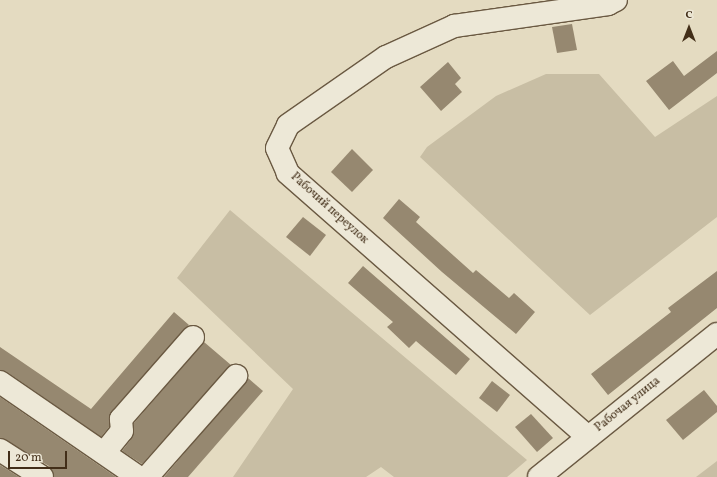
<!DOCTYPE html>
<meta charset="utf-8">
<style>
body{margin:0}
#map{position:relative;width:717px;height:477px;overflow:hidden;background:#e4dbc1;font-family:Vollkorn,serif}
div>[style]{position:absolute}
.green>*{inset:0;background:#c8bea4}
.building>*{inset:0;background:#968870}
.roads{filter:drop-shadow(1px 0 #6a5942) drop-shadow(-1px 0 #6a5942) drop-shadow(0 1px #6a5942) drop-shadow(0 -1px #6a5942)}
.minor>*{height:22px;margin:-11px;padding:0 11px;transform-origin:11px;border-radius:11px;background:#ede8d7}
span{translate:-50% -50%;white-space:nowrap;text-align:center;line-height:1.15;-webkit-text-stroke:4px #ede8d7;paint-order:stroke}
.street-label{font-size:12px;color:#422e18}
.north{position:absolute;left:669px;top:8px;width:40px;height:40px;-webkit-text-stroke:3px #ede8d7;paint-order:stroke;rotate:0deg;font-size:11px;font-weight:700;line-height:16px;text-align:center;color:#422e18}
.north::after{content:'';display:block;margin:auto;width:14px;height:18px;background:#422e18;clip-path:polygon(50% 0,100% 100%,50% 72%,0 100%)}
.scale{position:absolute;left:8px;top:451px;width:59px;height:18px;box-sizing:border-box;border:2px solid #422e18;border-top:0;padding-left:5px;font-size:12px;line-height:14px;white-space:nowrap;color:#422e18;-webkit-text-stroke:3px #ede8d7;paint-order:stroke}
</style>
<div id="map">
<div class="green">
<i style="clip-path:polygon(546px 74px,599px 74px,655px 137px,717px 96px,717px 217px,590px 315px,420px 157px,427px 147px,496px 96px)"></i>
<i style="clip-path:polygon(230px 210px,527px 460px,507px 477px,394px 477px,381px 467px,366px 477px,233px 477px,293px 389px,177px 278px)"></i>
<i style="clip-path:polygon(717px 461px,717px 477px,696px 477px)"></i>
</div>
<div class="building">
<i style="clip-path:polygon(572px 24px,577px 50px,557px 53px,552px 27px)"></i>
<i style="clip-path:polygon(717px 51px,717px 73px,669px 110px,646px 81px,673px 61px,684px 76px)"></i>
<i style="clip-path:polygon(448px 62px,461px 78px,455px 84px,462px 92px,441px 111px,420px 87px)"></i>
<i style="clip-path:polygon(352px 149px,373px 170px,352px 192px,331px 172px)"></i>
<i style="clip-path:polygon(399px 199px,420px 217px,416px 222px,473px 273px,476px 270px,509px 298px,514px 293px,535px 312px,516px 334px,442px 272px,383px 218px)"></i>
<i style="clip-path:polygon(303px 217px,326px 235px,310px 256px,286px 237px)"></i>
<i style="clip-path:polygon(363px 266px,470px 359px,456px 375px,416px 341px,409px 348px,387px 327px,393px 322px,348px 283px)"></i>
<i style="clip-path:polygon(717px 271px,717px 308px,608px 395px,591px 374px,671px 312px,668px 308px)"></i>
<i style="clip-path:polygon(174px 312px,189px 325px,112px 411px,109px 427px,101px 437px,7px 372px,0 370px,0 347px,91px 409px)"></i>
<i style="clip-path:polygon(204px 342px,231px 365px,142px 464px,122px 451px,132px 438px,134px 423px)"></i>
<i style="clip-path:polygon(248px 378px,263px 391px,188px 477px,164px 477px)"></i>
<i style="clip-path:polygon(492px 381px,510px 395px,497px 412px,479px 398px)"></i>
<i style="clip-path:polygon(704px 390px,717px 406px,717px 412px,683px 440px,666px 420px)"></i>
<i style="clip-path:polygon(0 397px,116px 477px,54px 477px,49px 466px,0 438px)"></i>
<i style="clip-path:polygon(531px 414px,553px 438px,537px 452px,515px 427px)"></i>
<i style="clip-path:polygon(0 465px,19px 477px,0 477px)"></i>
</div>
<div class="roads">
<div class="minor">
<i style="left:0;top:382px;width:168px;rotate:34.5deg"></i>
<i style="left:588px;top:437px;width:400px;rotate:-138.7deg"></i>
<i style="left:288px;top:173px;width:27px;rotate:-114deg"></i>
<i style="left:277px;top:148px;width:25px;rotate:-64deg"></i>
<i style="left:288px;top:125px;width:119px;rotate:-34.8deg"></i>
<i style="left:386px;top:57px;width:75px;rotate:-24.5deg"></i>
<i style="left:454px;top:26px;width:156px;rotate:-8.1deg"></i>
<i style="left:608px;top:4px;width:9px;rotate:-27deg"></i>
<i style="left:0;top:450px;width:50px;rotate:32.7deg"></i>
<i style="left:104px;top:453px;width:28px;rotate:-51deg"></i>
<i style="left:122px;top:431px;width:12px;rotate:-95deg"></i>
<i style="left:121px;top:419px;width:109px;rotate:-48.7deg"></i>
<i style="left:147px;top:477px;width:135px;rotate:-48.6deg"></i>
<i style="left:539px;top:477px;width:228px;rotate:-38.8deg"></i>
</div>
</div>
<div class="street-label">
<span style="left:329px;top:209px;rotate:42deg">Рабочий переулок</span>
<span style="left:628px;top:405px;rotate:-39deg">Рабочая улица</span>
</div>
<div class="north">С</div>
<div class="scale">20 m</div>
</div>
